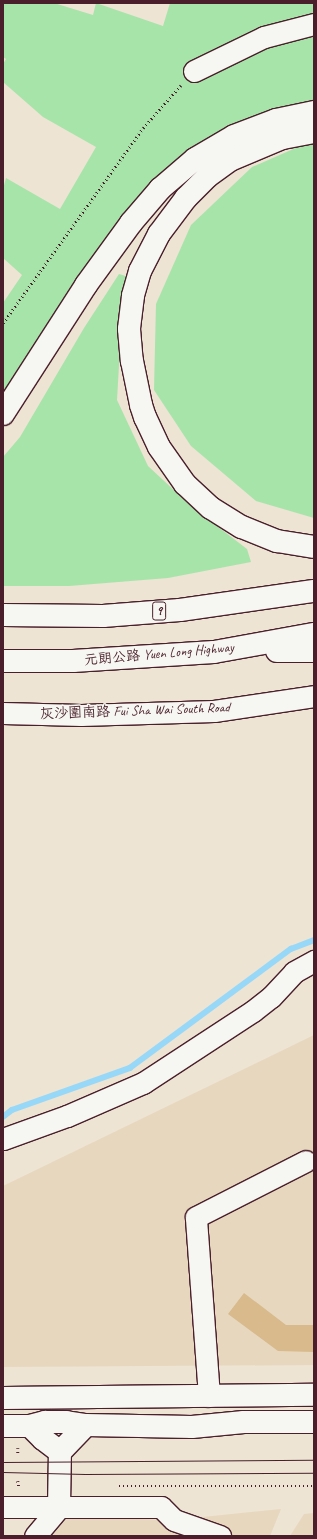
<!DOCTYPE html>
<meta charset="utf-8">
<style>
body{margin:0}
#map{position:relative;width:317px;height:1539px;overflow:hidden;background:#ede4d3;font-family:Caveat,"LXGW WenKai TC",sans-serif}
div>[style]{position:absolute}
.built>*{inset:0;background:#e7d7be}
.green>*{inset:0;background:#a7e4aa}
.stream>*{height:5.5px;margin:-2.75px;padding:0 2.75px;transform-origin:2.75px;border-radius:2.75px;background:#97d8f8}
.building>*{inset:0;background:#d8ba8c}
.path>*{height:2.5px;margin-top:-1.25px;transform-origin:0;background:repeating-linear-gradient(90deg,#4a1f2b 0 1px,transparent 0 4px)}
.roads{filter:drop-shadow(1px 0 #4a1f2b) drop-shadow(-1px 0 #4a1f2b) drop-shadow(0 1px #4a1f2b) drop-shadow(0 -1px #4a1f2b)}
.minor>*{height:21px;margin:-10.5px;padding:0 10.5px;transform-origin:10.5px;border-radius:10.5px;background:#f6f6f2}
.major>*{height:22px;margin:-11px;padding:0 11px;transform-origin:11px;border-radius:11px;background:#f6f6f2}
.highway>*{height:22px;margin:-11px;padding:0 11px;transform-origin:11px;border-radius:11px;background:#f6f6f2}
.tram>*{height:1px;margin:-0.5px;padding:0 0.5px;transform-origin:0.5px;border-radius:0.5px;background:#4a1f2b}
span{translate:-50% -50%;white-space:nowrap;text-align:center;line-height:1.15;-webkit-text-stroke:3px #f6f6f2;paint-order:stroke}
.shield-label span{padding:1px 3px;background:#f6f6f2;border:1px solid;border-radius:3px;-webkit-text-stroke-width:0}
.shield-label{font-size:13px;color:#4a1f2b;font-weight:700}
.street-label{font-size:14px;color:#4a1f2b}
.frame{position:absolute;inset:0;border:4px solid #4a1f2b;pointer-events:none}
</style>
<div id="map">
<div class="built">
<i style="clip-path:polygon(314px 1035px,314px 1365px,3px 1367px,3px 1186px)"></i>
<i style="clip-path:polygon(281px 1509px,270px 1536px,52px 1536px,68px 1517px,174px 1520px)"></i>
<i style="clip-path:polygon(314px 1513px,314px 1536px,290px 1536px,304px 1514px)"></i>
</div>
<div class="green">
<i style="clip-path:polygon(3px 3px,54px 3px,93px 15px,96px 3px,163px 26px,170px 3px,314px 3px,314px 104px,129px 211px,75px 280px,3px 400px,3px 303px,22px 275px,3px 258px,3px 189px,6px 178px,60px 209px,96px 147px,43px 117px,3px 82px,3px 64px,6px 59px,3px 57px)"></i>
<i style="clip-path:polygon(314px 140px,314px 518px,256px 501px,191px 446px,154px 390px,156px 304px,191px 225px,252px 167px)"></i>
<i style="clip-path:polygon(119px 274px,129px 277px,121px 331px,117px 400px,148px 466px,192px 507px,247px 549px,251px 562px,168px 578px,69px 586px,3px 586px,3px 457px,20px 437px,84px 328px)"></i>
</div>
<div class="stream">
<i style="left:3px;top:1117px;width:11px;rotate:-38deg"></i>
<i style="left:12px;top:1110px;width:125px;rotate:-19.6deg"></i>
<i style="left:130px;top:1068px;width:200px;rotate:-36.5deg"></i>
<i style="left:291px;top:949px;width:25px;rotate:-21deg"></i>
</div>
<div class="building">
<i style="clip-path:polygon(244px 1293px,286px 1325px,314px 1325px,314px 1352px,278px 1351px,228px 1314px)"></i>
</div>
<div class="path">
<i style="left:3px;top:323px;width:240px;rotate:-54.3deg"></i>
<i style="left:143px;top:128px;width:57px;rotate:-48.5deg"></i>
<i style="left:18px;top:1448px;width:5px;rotate:90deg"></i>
<i style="left:18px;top:1481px;width:6px;rotate:81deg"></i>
<i style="left:119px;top:1486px;width:195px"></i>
</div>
<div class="roads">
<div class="minor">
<i style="left:194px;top:71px;width:78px;rotate:-25.9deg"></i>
<i style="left:264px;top:37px;width:52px;rotate:-14.6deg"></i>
<i style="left:3px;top:713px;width:78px;rotate:1.5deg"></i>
<i style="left:81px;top:715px;width:133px;rotate:-1.7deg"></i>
<i style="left:214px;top:711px;width:101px;rotate:-8.5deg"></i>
<i style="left:3px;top:1139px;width:68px;rotate:-19.8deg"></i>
<i style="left:67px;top:1116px;width:83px;rotate:-23.5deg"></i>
<i style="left:143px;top:1083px;width:131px;rotate:-33.2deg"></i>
<i style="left:253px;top:1011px;width:23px;rotate:-38deg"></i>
<i style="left:271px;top:997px;width:34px;rotate:-47deg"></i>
<i style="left:294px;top:972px;width:23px;rotate:-29deg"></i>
<i style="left:209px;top:1396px;width:179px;rotate:-94.2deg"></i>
<i style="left:196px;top:1217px;width:123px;rotate:-27deg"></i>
<i style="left:3px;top:1507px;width:158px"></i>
<i style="left:161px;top:1507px;width:18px;rotate:45deg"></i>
<i style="left:174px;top:1520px;width:49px;rotate:19.2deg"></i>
<i style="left:35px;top:1536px;width:38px;rotate:-50deg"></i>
</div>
<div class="major">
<i style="left:3px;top:1398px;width:311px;rotate:-0.6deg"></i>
<i style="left:3px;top:1426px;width:27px"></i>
<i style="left:30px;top:1426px;width:16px;rotate:-15deg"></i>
<i style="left:45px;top:1422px;width:21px"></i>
<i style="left:66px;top:1422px;width:20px;rotate:9deg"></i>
<i style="left:86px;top:1425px;width:106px;rotate:1.1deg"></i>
<i style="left:192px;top:1427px;width:52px;rotate:-5.5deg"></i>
<i style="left:244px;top:1422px;width:70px"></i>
<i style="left:30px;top:1426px;width:18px;rotate:45deg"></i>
<i style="left:43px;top:1439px;width:21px;rotate:37deg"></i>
<i style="left:59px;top:1507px;width:55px;rotate:-89deg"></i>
<i style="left:60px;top:1452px;width:37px;rotate:-46deg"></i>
</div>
<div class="highway">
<i style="left:314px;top:132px;width:33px;rotate:169deg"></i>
<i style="left:282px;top:138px;width:56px;rotate:157.1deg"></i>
<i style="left:230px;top:160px;width:29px;rotate:144deg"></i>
<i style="left:207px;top:177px;width:30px;rotate:135deg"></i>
<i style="left:186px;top:198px;width:45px;rotate:126.9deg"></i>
<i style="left:159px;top:234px;width:42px;rotate:117.2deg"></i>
<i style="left:140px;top:271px;width:26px;rotate:106deg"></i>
<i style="left:133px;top:296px;width:33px;rotate:97deg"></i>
<i style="left:129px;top:329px;width:32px;rotate:85deg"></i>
<i style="left:132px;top:361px;width:45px;rotate:78.4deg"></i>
<i style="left:141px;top:405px;width:13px;rotate:72deg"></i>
<i style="left:145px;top:417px;width:33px;rotate:65deg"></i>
<i style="left:159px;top:447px;width:45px;rotate:54.9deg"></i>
<i style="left:185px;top:484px;width:35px;rotate:43deg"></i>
<i style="left:211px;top:508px;width:36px;rotate:32deg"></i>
<i style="left:242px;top:527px;width:38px;rotate:22deg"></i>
<i style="left:277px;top:541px;width:37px;rotate:9deg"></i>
<i style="left:3px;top:414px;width:153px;rotate:-57.2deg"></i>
<i style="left:86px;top:285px;width:77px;rotate:-54deg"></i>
<i style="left:131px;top:223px;width:45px;rotate:-49.5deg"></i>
<i style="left:160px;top:189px;width:46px;rotate:-40.6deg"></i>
<i style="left:195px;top:159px;width:45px;rotate:-30.5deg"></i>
<i style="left:234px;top:136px;width:45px;rotate:-20.9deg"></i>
<i style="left:276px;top:120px;width:39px;rotate:-12deg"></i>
<i style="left:3px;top:615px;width:100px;rotate:0.6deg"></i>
<i style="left:103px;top:616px;width:77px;rotate:-4.5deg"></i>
<i style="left:180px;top:610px;width:135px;rotate:-8.1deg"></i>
<i style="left:277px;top:651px;width:37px"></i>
<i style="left:3px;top:661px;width:70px"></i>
<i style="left:73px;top:661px;width:141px;rotate:-3.7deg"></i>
<i style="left:214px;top:652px;width:102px;rotate:-10.2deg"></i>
</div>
</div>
<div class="tram">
<i style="left:3px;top:1462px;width:311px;rotate:-0.4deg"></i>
<i style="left:3px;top:1472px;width:82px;rotate:1.4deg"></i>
<i style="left:85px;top:1474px;width:229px;rotate:-0.3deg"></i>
</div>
<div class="shield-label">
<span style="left:159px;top:611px">9</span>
</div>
<div class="street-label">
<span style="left:159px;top:654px;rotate:-5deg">元朗公路 Yuen Long Highway</span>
<span style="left:135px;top:711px;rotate:-2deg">灰沙圍南路 Fui Sha Wai South Road</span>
</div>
<div class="frame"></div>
</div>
